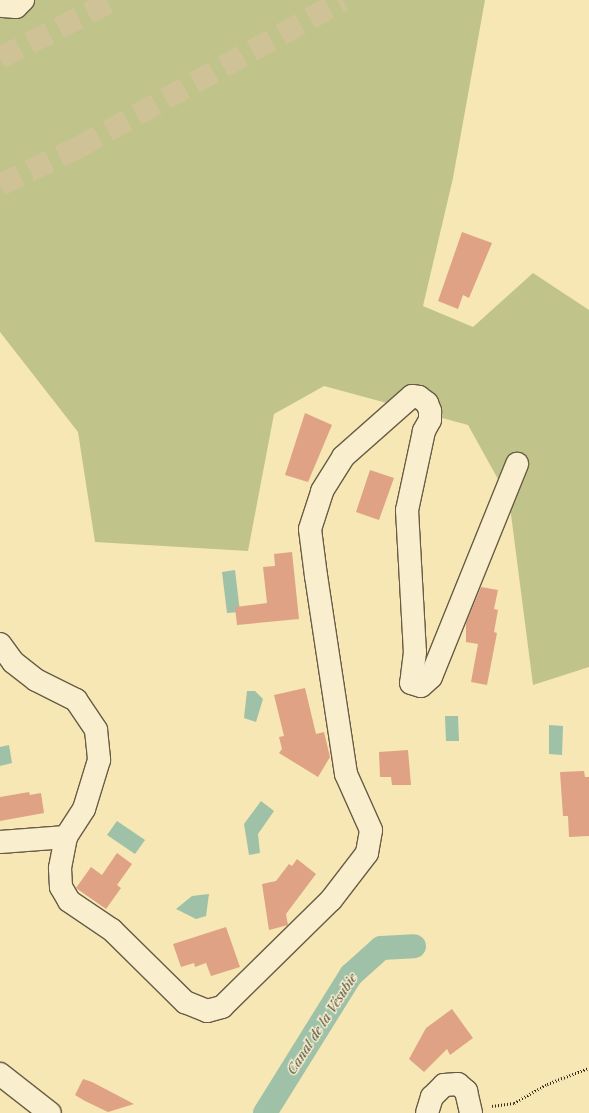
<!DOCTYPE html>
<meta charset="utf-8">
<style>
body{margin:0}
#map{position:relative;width:589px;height:1113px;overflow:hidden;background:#f6e7b4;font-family:"Libre Caslon Text",serif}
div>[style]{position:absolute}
.green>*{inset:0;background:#c1c48a}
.water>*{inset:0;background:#9ec1a8}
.canal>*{height:24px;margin:-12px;padding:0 12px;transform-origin:12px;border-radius:12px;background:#9ec1a8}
.building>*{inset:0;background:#dfa284}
.highway-tunnel>*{height:22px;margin-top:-11px;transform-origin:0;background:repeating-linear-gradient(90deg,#d0c297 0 22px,transparent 0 33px)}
.path>*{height:2.5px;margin-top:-1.25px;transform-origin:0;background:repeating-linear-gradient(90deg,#3a2e21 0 1px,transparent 0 3px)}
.roads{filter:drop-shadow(1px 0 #695c46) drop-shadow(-1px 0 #695c46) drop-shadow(0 1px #695c46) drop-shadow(0 -1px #695c46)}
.minor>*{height:22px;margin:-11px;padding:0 11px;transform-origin:11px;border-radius:11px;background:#f9efce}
span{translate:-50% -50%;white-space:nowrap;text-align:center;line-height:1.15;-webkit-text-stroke:3px #f9efce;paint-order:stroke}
.water-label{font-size:13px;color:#535343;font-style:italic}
</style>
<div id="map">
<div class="green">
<i style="clip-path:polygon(0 0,485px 0,453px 178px,423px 306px,473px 327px,533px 273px,589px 310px,589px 667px,533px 685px,509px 499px,468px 425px,324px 386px,274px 414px,248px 551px,95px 542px,78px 432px,0 332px)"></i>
</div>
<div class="water">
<i style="clip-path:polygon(235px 570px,240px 612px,227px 613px,222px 572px)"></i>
<i style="clip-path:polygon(247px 691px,255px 691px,263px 699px,256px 722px,244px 718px)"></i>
<i style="clip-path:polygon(445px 716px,458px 716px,459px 741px,446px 741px)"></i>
<i style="clip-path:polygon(549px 725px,563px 726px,562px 755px,549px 754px)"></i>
<i style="clip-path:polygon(9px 745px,12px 763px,0 766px,0 747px)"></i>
<i style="clip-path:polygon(261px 801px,274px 811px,258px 834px,260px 853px,249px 855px,244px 824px)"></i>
<i style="clip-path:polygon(117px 821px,145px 840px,135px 854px,107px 835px)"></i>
<i style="clip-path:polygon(209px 894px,206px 916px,196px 919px,176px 909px,192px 896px)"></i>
</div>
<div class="canal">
<i style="left:265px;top:1113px;width:163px;rotate:-58.1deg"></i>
<i style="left:351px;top:975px;width:40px;rotate:-42deg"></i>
<i style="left:381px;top:948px;width:33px;rotate:-3deg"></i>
</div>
<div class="building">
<i style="clip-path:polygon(462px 232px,492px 243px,469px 298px,463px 295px,458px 309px,438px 301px)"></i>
<i style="clip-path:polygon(305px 413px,332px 425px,308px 482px,285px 475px)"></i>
<i style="clip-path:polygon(370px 470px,394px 478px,379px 520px,356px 512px)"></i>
<i style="clip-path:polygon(292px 552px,299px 619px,237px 625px,235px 607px,267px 603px,263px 567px,275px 566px,274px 554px)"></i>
<i style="clip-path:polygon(481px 587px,498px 590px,494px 609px,498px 610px,494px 632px,497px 633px,487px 685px,471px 682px,478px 644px,466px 642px,466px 623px)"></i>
<i style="clip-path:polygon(305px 688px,316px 734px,324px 732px,330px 757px,318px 777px,279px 753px,282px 749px,279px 737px,284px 736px,274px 695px)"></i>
<i style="clip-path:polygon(408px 750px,411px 785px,392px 785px,391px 777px,380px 777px,379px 752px)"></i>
<i style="clip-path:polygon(584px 771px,585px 777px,589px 777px,589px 836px,569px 837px,568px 816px,563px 816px,560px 772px)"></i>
<i style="clip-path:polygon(29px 792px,30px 795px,41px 793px,44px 813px,0 821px,0 797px)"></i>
<i style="clip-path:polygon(117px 853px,132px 864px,117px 885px,121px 888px,106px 909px,76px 888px,91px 867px,102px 875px)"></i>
<i style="clip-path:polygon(297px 859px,316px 874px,286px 914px,288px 925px,269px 930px,262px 884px,276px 881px,289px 864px,292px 866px)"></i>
<i style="clip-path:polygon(226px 927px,240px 967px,211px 976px,206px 963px,195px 967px,194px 963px,181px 967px,173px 944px)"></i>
<i style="clip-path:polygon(452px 1009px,473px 1038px,450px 1055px,447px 1049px,424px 1072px,409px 1059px,426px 1028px)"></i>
<i style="clip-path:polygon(83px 1079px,92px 1082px,134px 1104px,108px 1112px,85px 1101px,75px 1095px)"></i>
</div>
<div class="highway-tunnel">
<i style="left:0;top:58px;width:128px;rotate:-27deg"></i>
<i style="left:0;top:185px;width:88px;rotate:-25.7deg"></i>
<i style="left:79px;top:147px;width:302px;rotate:-29.1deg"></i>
</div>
<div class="path">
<i style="left:492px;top:1106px;width:22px;rotate:-8deg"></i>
<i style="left:514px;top:1103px;width:38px;rotate:-30deg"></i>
<i style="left:547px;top:1084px;width:45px;rotate:-20.9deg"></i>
</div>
<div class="roads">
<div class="minor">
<i style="left:0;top:3px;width:4px;rotate:45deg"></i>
<i style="left:3px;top:6px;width:13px;rotate:4deg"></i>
<i style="left:16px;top:7px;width:10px;rotate:-45deg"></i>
<i style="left:0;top:644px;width:22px;rotate:54deg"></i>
<i style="left:13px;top:662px;width:29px;rotate:38deg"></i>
<i style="left:36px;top:680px;width:45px;rotate:26.6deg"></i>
<i style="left:76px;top:700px;width:36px;rotate:56deg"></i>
<i style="left:96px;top:730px;width:30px;rotate:84deg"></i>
<i style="left:99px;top:760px;width:51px;rotate:107deg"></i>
<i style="left:84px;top:809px;width:33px;rotate:123deg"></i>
<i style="left:66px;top:837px;width:66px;rotate:175.7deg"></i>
<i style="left:66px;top:837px;width:32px;rotate:101deg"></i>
<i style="left:60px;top:868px;width:19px;rotate:87deg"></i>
<i style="left:61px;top:887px;width:16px;rotate:60deg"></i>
<i style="left:69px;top:901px;width:52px;rotate:34deg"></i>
<i style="left:112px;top:930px;width:103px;rotate:44.6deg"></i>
<i style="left:185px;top:1002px;width:24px;rotate:22deg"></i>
<i style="left:207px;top:1011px;width:16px;rotate:-15deg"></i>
<i style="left:222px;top:1007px;width:153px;rotate:-44.5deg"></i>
<i style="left:331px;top:900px;width:59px;rotate:-52.5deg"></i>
<i style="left:367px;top:853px;width:23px;rotate:-80deg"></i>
<i style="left:371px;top:830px;width:61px;rotate:-114.1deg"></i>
<i style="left:346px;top:774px;width:200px;rotate:-98.6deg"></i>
<i style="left:316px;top:576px;width:47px;rotate:-97.3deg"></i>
<i style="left:310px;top:529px;width:40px;rotate:-72deg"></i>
<i style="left:322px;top:491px;width:40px;rotate:-58deg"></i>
<i style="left:343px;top:457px;width:92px;rotate:-41.5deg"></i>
<i style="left:412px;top:396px;width:7px;rotate:8deg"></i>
<i style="left:419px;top:397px;width:10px;rotate:37deg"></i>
<i style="left:427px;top:403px;width:9px;rotate:69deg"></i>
<i style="left:430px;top:411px;width:9px;rotate:90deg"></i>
<i style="left:430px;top:420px;width:13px;rotate:119deg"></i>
<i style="left:424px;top:431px;width:81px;rotate:102.1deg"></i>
<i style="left:407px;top:510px;width:142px;rotate:86.8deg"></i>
<i style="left:415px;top:652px;width:31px;rotate:97deg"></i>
<i style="left:411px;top:683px;width:10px;rotate:17deg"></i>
<i style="left:421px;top:686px;width:13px;rotate:-42deg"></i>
<i style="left:431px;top:677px;width:230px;rotate:-68deg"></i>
<i style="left:0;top:1074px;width:63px;rotate:38deg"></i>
<i style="left:427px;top:1113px;width:17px;rotate:-73deg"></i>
<i style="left:432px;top:1097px;width:17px;rotate:-45deg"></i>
<i style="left:444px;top:1085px;width:14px;rotate:-4deg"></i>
<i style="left:458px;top:1084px;width:11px;rotate:41deg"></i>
<i style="left:466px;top:1091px;width:23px;rotate:77deg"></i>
</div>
</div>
<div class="water-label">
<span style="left:322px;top:1024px;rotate:-57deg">Canal de la Vésubie</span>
</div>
</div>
